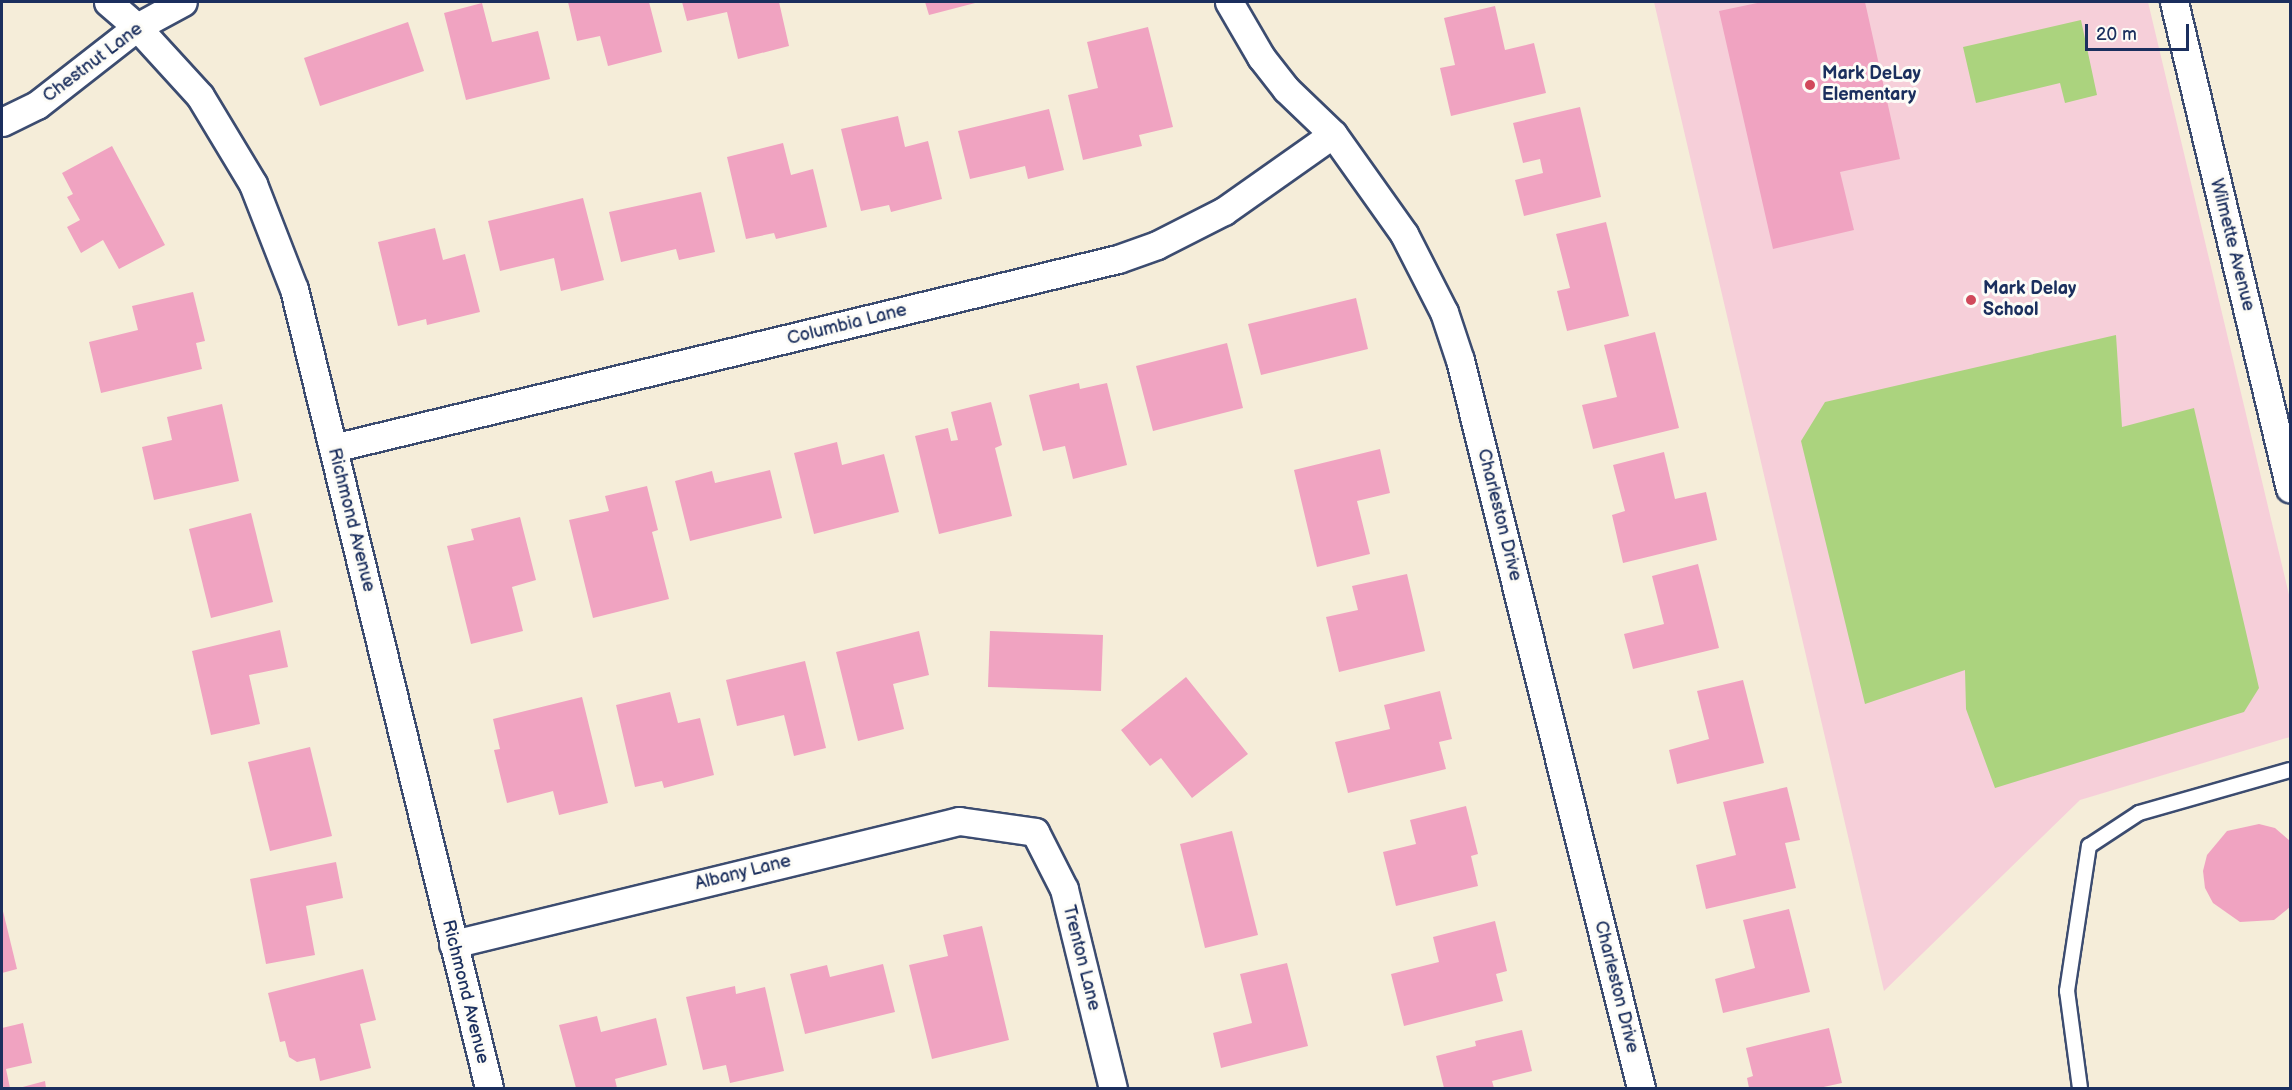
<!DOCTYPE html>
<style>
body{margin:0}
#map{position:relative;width:2292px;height:1090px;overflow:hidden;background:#f5edd9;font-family:"Balsamiq Sans",sans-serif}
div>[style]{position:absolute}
.built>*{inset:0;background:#f6cfd9}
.green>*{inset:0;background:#abd37e}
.building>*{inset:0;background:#f0a3c1}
.roads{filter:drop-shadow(2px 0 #3c4c70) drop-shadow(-2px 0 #3c4c70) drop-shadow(0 2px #3c4c70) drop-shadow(0 -2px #3c4c70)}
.lane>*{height:14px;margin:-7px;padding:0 7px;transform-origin:7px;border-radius:7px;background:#fff}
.street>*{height:27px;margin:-13.5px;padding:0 13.5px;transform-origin:13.5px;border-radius:13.5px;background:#fff}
.dots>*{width:16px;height:16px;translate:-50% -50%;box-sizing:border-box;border:3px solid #fdfcf7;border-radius:50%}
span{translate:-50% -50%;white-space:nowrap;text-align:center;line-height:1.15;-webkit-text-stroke:6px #fdfcf7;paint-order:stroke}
.street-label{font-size:18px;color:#1b2f5e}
.poi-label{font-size:18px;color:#1b2f5e;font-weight:700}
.left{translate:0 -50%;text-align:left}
.frame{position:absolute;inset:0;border:3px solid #1b2f5e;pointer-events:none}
.scale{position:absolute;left:2085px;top:24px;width:104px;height:27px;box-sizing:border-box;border:3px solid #1b2f5e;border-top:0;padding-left:8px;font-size:18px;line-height:21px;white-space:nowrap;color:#1b2f5e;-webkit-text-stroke:4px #fdfcf7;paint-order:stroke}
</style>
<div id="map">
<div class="built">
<i style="clip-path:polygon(1654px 2px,2148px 2px,2290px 599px,2290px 737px,2080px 800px,1884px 991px)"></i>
</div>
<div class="green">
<i style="clip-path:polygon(2081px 20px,2097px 95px,2065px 103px,2060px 83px,1976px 103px,1963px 47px)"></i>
<i style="clip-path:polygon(2116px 335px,2122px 427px,2194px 408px,2259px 688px,2244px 712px,1995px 788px,1966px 709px,1965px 670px,1865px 704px,1801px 441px,1825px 402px)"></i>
</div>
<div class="building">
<i style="clip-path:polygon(568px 2px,649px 2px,662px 52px,608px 66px,600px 36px,577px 41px)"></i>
<i style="clip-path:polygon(682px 2px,779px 2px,789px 46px,738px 59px,727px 12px,687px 21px)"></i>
<i style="clip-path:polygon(925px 2px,979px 2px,929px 15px)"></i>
<i style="clip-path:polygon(1762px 2px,1865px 2px,1900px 159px,1840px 172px,1854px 230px,1773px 249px,1719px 11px)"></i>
<i style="clip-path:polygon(482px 3px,492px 42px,538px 31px,550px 79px,466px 100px,444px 13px)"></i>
<i style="clip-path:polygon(1495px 6px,1505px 50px,1534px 43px,1546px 93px,1451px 116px,1440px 68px,1455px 65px,1444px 18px)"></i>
<i style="clip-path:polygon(408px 22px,424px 71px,320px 106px,304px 58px)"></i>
<i style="clip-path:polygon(1148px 27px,1173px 127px,1139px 135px,1142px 146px,1083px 160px,1068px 95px,1098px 88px,1087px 42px)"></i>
<i style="clip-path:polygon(1580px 107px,1601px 197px,1524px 216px,1515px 180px,1543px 173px,1540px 159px,1523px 163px,1513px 123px)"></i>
<i style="clip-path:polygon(1049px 109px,1064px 170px,1028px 179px,1025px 166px,970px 179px,958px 131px)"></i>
<i style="clip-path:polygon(898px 116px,905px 147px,928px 141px,942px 199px,891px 212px,889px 205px,861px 211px,841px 129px)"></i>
<i style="clip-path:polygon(783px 143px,791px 175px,813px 169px,827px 227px,776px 239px,774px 233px,746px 239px,727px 157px)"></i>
<i style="clip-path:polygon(112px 146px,165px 245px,119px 269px,103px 240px,81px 253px,67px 227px,80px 220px,67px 197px,73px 194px,62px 173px)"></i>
<i style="clip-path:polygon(701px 192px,715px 252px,679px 260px,676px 249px,621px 262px,609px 212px)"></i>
<i style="clip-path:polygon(583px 198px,604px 280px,561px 291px,554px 258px,500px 271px,488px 221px)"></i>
<i style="clip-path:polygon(1606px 222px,1629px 316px,1567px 331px,1557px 291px,1570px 288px,1556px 234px)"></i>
<i style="clip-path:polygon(435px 228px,443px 260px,465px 254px,480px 312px,427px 325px,426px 319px,398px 326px,378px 242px)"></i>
<i style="clip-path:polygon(193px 292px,205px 341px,196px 343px,202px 369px,101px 393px,89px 342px,138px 330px,132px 306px)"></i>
<i style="clip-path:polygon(1356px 298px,1368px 349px,1261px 375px,1248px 324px)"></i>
<i style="clip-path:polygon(1655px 332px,1679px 428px,1593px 449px,1582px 405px,1617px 397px,1604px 345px)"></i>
<i style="clip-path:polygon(1227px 343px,1243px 408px,1153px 431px,1136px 366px)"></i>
<i style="clip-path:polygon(1079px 383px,1080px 389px,1107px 383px,1127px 465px,1073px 479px,1065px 446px,1043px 451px,1029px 395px)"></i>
<i style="clip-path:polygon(991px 402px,1002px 445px,995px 448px,1012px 516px,939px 534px,915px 436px,948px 428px,951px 441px,958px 440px,951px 412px)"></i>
<i style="clip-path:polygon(222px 404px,239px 481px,154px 500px,142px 447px,172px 440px,167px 417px)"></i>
<i style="clip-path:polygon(837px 442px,842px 465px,884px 454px,899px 512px,814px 534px,794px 453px)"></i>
<i style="clip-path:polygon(1380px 449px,1390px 493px,1357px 501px,1370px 554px,1317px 567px,1294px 470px)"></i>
<i style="clip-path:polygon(1664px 452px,1675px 499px,1706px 492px,1717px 540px,1623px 563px,1612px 515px,1625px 511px,1613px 465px)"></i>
<i style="clip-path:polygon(770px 470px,782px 518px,690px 541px,675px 481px,712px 471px,715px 483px)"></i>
<i style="clip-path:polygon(647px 486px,658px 530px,652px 532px,669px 599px,593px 618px,569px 520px,609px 511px,605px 496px)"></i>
<i style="clip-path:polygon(251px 513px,273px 602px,211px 618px,189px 529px)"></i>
<i style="clip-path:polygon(520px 517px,536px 580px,512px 587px,523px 631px,471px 644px,447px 546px,474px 540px,471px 529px)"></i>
<i style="clip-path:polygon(1698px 564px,1719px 648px,1633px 669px,1624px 634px,1664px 624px,1652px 576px)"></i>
<i style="clip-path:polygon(1407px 574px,1425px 651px,1339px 672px,1326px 617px,1358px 610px,1352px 586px)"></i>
<i style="clip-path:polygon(280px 630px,288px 667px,249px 675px,260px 724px,211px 735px,192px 651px)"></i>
<i style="clip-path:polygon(919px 631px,929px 675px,893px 684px,904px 729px,858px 741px,836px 652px)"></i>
<i style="clip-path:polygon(990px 631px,1103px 635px,1101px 691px,988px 687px)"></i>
<i style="clip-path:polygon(805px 661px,826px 748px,794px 756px,784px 715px,737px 726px,726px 680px)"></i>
<i style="clip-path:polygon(1186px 677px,1248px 754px,1192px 798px,1161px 758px,1150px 766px,1121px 730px)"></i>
<i style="clip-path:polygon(1743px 680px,1764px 763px,1677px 784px,1669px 750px,1709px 739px,1697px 691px)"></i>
<i style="clip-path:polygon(1440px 691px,1452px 739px,1439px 742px,1446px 769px,1348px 793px,1335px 742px,1390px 729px,1384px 705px)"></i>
<i style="clip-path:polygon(670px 692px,678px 723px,700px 718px,714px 775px,664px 788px,662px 781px,635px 787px,616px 705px)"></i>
<i style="clip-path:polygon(582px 697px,608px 803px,559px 815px,553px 791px,507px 803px,494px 750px,500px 749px,493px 719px)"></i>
<i style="clip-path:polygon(310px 747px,332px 836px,270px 851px,248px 762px)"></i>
<i style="clip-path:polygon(1787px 787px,1800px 840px,1785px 843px,1796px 888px,1706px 909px,1696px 865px,1736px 855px,1723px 802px)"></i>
<i style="clip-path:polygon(1466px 806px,1478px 854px,1471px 856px,1478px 886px,1396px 906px,1383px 852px,1416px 844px,1410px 820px)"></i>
<i style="clip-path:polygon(2259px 824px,2275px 828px,2290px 841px,2290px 907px,2274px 920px,2240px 922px,2213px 903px,2205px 888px,2203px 871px,2207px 855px,2227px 831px)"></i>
<i style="clip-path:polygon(1232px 831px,1258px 935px,1205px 948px,1180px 844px)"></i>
<i style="clip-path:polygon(336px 862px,343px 898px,306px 906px,315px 955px,266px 964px,250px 879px)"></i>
<i style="clip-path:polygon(2px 907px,17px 969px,2px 973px)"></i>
<i style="clip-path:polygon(1789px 909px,1810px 992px,1723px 1013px,1715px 979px,1755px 968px,1743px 920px)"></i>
<i style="clip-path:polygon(1495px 921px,1507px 971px,1496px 974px,1503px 1001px,1404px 1026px,1391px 974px,1439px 962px,1433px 937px)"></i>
<i style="clip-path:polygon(982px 926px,1009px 1040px,932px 1059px,909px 965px,948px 956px,943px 935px)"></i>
<i style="clip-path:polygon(1287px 963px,1308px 1046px,1221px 1068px,1213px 1033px,1252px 1023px,1240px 974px)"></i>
<i style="clip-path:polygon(883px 964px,895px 1012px,805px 1034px,790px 974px,827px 965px,830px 977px)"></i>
<i style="clip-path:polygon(363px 969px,376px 1020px,360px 1024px,371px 1068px,320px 1081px,315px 1058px,297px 1062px,289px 1057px,285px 1041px,280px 1042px,268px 993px)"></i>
<i style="clip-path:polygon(735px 986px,736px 994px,765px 987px,784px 1071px,730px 1083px,726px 1065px,703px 1070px,686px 997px)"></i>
<i style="clip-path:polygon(597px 1016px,601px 1032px,656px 1018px,667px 1065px,615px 1079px,617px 1088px,576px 1088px,559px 1025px)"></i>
<i style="clip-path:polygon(23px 1023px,32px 1063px,6px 1069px,10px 1088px,2px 1088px,2px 1028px)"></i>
<i style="clip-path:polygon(1829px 1028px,1842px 1083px,1819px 1088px,1749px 1088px,1747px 1078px,1753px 1076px,1746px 1048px)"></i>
<i style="clip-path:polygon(1522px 1030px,1532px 1071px,1492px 1081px,1494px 1088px,1444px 1088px,1436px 1056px,1476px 1046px,1475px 1041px)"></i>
<i style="clip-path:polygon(45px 1081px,46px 1088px,19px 1088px)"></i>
</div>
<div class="roads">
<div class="lane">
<i style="left:2080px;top:1088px;width:98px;rotate:-97.6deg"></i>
<i style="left:2067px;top:991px;width:147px;rotate:-81.4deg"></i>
<i style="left:2089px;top:846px;width:60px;rotate:-33.4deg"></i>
<i style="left:2139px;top:813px;width:157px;rotate:-15.9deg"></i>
</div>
<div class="street">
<i style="left:108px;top:2px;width:38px;rotate:41deg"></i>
<i style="left:137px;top:27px;width:93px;rotate:47.6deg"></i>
<i style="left:200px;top:96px;width:103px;rotate:58.9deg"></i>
<i style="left:253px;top:184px;width:113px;rotate:68.7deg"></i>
<i style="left:294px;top:289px;width:822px;rotate:76.28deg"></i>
<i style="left:1229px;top:2px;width:64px;rotate:59.8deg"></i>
<i style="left:1261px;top:57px;width:41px;rotate:52deg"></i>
<i style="left:1286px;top:89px;width:65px;rotate:43.8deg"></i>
<i style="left:1333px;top:134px;width:123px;rotate:54.6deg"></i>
<i style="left:1404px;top:234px;width:88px;rotate:62.9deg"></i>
<i style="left:1444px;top:312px;width:51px;rotate:71.6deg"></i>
<i style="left:1460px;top:360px;width:750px;rotate:76.04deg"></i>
<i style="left:2174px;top:2px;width:500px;rotate:76.6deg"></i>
<i style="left:2px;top:122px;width:39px;rotate:-26deg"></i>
<i style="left:37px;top:105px;width:127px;rotate:-38deg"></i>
<i style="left:137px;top:27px;width:52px;rotate:-28.5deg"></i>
<i style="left:333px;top:448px;width:807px;rotate:-13.54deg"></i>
<i style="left:1118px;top:259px;width:41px;rotate:-19.7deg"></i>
<i style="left:1157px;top:245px;width:75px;rotate:-26.9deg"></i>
<i style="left:1224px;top:211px;width:133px;rotate:-35.2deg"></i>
<i style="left:453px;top:944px;width:521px;rotate:-13.66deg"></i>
<i style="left:959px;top:821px;width:77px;rotate:8.2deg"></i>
<i style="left:1035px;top:832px;width:64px;rotate:63deg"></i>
<i style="left:1064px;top:889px;width:205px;rotate:76.2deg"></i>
</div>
</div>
<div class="dots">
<i style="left:1810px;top:85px;background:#d1495b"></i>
<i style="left:1971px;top:300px;background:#d1495b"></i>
</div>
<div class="street-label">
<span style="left:93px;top:63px;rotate:-37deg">Chestnut Lane</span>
<span style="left:2232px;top:245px;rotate:76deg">Wilmette Avenue</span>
<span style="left:847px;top:325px;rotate:-14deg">Columbia Lane</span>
<span style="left:1499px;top:515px;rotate:76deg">Charleston Drive</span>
<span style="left:351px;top:520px;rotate:76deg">Richmond Avenue</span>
<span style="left:743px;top:873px;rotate:-14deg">Albany Lane</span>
<span style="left:1081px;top:958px;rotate:76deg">Trenton Lane</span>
<span style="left:1616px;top:987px;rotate:76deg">Charleston Drive</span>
<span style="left:465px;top:992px;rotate:76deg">Richmond Avenue</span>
</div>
<div class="poi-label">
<span class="left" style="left:1822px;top:85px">Mark DeLay<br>Elementary</span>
<span class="left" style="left:1983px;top:300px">Mark Delay<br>School</span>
</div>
<div class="frame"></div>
<div class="scale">20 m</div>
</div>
